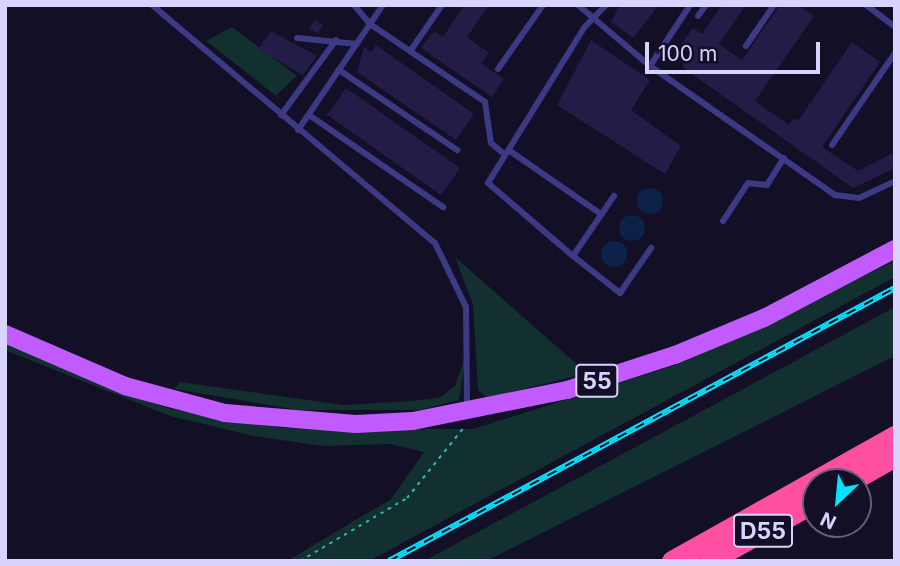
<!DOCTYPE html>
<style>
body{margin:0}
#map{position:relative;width:900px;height:566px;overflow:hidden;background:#130f26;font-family:Inter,sans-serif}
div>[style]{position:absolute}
.green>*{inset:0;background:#12302f}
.water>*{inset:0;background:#0c2248}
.round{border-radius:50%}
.building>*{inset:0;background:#241b47}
.path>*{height:2px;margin-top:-1px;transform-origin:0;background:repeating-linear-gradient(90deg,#2fb8b0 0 3.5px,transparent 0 8.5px)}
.service>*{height:6px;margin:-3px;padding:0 3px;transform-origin:3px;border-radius:3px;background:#3d3a85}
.primary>*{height:18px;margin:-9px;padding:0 9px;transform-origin:9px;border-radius:9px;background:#c25bff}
.motorway>*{height:21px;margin:-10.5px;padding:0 10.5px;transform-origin:10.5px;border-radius:10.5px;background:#ff4fa3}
.rail>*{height:6px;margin-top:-3px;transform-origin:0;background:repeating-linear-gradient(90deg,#130f26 0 10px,#00e5ff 0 20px);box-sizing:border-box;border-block:2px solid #00e5ff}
span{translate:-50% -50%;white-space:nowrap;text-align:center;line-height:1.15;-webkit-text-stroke:5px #130f26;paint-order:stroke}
.shield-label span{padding:2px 5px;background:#130f26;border:2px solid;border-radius:5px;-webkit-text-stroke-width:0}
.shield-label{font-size:23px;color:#d9d4ff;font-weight:700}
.frame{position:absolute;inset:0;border:7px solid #d9d4ff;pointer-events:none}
.north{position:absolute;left:802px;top:468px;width:70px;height:70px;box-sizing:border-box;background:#130f26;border:2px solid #625e7d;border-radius:50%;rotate:206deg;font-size:19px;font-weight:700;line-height:28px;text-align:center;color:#d9d4ff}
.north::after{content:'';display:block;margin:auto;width:24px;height:32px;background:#00e5ff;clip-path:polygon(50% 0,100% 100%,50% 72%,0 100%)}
.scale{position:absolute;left:645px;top:42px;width:175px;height:32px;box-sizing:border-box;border:4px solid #d9d4ff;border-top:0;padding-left:9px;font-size:21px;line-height:24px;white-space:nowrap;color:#d9d4ff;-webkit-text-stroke:5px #130f26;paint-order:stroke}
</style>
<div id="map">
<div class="green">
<i style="clip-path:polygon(232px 27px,297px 76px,276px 95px,284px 102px,206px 41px)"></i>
<i style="clip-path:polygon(455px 257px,580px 367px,580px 375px,487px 398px,478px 390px,473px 304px)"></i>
<i style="clip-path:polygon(895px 261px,895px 277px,369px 561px,287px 561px,391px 499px,424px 452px,390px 444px,323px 446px,254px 436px,170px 416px,5px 350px,5px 343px,107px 388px,171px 409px,282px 428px,473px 429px,676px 365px)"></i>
<i style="clip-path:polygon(895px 307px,895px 356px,486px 561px,424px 561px)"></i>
<i style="clip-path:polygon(466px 354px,459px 400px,420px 410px,299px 410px,174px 389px,180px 382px,343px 405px,412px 401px,439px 398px,455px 386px)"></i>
</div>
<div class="water">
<i class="round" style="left:637px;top:188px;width:26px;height:26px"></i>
<i class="round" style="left:619px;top:215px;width:26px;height:26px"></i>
<i class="round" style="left:601px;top:241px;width:26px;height:26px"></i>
</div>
<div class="building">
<i style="clip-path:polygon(464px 5px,489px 5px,467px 37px,489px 53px,481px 63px,504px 79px,492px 97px,421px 48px,434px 31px,443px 37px)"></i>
<i style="clip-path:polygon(620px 5px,659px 5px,633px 38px,611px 22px)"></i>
<i style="clip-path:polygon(722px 5px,746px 5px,719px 44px,742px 60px,780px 5px,798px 5px,814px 16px,755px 101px,789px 125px,793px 118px,798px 121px,852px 42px,880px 62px,822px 147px,858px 171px,895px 152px,895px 168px,853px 188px,682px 67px,692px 52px,681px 44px,693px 28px,702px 34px)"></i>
<i style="clip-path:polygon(315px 20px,323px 25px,318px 34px,309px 28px)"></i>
<i style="clip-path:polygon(271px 31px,317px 56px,303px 75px,258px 49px)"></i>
<i style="clip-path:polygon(591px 40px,650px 80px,631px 110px,681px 146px,665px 174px,557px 105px)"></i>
<i style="clip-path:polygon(376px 45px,474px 114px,456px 140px,357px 72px,364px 47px,371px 52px)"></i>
<i style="clip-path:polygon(346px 88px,460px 168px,441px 195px,327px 115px)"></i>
</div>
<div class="path">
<i style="left:300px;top:561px;width:124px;rotate:-30.5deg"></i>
<i style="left:407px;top:498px;width:92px;rotate:-51.1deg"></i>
</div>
<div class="service">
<i style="left:152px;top:5px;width:370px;rotate:40.1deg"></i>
<i style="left:435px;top:243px;width:71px;rotate:64.2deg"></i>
<i style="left:466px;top:307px;width:100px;rotate:89.4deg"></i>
<i style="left:354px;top:5px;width:25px;rotate:50deg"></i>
<i style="left:370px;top:24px;width:139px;rotate:34.1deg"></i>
<i style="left:485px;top:102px;width:41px;rotate:81.7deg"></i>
<i style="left:491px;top:143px;width:16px;rotate:40deg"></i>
<i style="left:578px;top:5px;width:94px;rotate:40.3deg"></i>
<i style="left:650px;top:66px;width:226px;rotate:34.9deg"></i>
<i style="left:835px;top:195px;width:24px;rotate:7deg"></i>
<i style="left:859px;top:198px;width:40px;rotate:-25deg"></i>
<i style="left:606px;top:5px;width:32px;rotate:134deg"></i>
<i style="left:584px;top:28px;width:182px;rotate:121.8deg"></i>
<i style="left:488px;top:183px;width:112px;rotate:40.7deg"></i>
<i style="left:573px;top:256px;width:73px;rotate:-55.7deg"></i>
<i style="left:866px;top:5px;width:36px;rotate:37deg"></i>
<i style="left:698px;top:16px;width:14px;rotate:-54deg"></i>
<i style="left:297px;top:38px;width:60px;rotate:5.7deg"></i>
<i style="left:746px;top:46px;width:50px;rotate:-55.7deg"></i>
<i style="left:411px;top:50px;width:55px;rotate:-55.4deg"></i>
<i style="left:650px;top:66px;width:73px;rotate:-56.7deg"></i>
<i style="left:498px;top:69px;width:78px;rotate:-54.9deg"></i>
<i style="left:339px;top:70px;width:143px;rotate:34.1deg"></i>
<i style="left:281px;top:115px;width:93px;rotate:-53.7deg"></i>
<i style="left:309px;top:115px;width:163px;rotate:34.5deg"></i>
<i style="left:298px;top:130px;width:151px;rotate:-55.8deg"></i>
<i style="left:832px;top:145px;width:112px;rotate:-55.6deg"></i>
<i style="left:510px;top:151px;width:111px;rotate:34.7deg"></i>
<i style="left:723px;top:221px;width:45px;rotate:-56.7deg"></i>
<i style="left:748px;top:183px;width:19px;rotate:6deg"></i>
<i style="left:767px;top:185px;width:32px;rotate:-58deg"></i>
<i style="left:573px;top:256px;width:60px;rotate:38.2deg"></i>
<i style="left:620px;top:293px;width:55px;rotate:-55.4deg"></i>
</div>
<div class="primary">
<i style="left:5px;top:334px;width:131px;rotate:23.4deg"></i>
<i style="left:125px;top:386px;width:104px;rotate:15.1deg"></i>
<i style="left:225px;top:413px;width:131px;rotate:4.8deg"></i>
<i style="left:356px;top:424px;width:57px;rotate:-3deg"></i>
<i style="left:413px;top:421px;width:157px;rotate:-11.4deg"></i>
<i style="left:567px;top:390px;width:114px;rotate:-18deg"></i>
<i style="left:675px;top:355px;width:96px;rotate:-22.6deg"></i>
<i style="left:764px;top:318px;width:148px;rotate:-27.8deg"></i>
</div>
<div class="motorway">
<i style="left:849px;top:482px;width:53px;rotate:-29.5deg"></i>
<i style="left:672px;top:561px;width:256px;rotate:-29.3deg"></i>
<i style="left:709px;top:561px;width:123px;rotate:-29.3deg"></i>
</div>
<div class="rail">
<i style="left:389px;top:561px;width:575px;rotate:-28.35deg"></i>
</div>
<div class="shield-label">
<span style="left:597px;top:381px">55</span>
<span style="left:763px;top:531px">D55</span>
</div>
<div class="frame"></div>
<div class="north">N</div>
<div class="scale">100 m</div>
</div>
